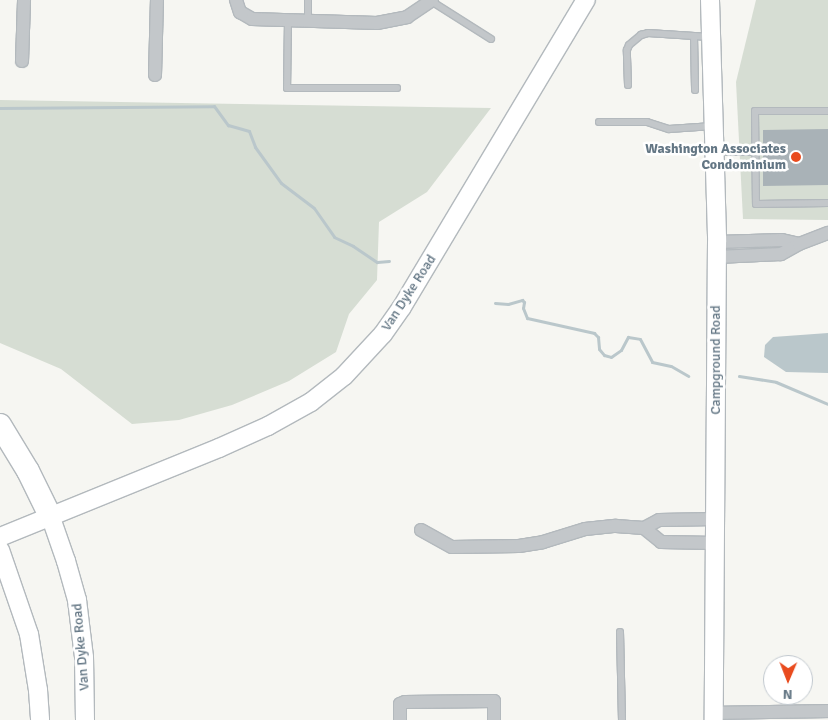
<!DOCTYPE html>
<style>
body{margin:0}
#map{position:relative;width:828px;height:720px;overflow:hidden;background:#f6f6f2;font-family:Signika,sans-serif}
div>[style]{position:absolute}
.green>*{inset:0;background:#d6ddd3}
.water>*{inset:0;background:#bac7cb}
.stream>*{height:3px;margin:-1.5px;padding:0 1.5px;transform-origin:1.5px;border-radius:1.5px;background:#bac7cb}
.building>*{inset:0;background:#a9b2b7}
.roads{filter:drop-shadow(1px 0 #b3b9bd) drop-shadow(-1px 0 #b3b9bd) drop-shadow(0 1px #b3b9bd) drop-shadow(0 -1px #b3b9bd)}
.lane>*{height:6px;margin:-3px;padding:0 3px;transform-origin:3px;border-radius:3px;background:#c3c7ca}
.street>*{height:12px;margin:-6px;padding:0 6px;transform-origin:6px;border-radius:6px;background:#c3c7ca}
.secondary>*{height:18px;margin:-9px;padding:0 9px;transform-origin:9px;border-radius:9px;background:#fff}
.highway>*{height:22px;margin:-11px;padding:0 11px;transform-origin:11px;border-radius:11px;background:#fff}
.dots>*{width:14px;height:14px;translate:-50% -50%;box-sizing:border-box;border:2px solid #fff;border-radius:50%}
span{translate:-50% -50%;white-space:nowrap;text-align:center;line-height:1.15;-webkit-text-stroke:5px #fff;paint-order:stroke}
.poi-label{font-size:14px;color:#637684;font-weight:700}
.right{translate:-100% -50%;text-align:right}
.street-label{font-size:14px;color:#637684}
.north{position:absolute;left:763px;top:655px;width:50px;height:50px;box-sizing:border-box;background:#fff;border:1px solid #c1c8ce;border-radius:50%;rotate:181deg;font-size:14px;font-weight:700;line-height:20px;text-align:center;color:#637684}
.north::after{content:'';display:block;margin:auto;width:18px;height:22px;background:#e94b1e;clip-path:polygon(50% 0,100% 100%,50% 72%,0 100%)}
</style>
<div id="map">
<div class="green">
<i style="clip-path:polygon(756px 0,828px 0,828px 220px,743px 219px,736px 82px)"></i>
<i style="clip-path:polygon(0 100px,491px 108px,427px 192px,379px 222px,377px 280px,349px 314px,336px 352px,289px 381px,232px 405px,179px 420px,132px 424px,61px 369px,0 343px)"></i>
</div>
<div class="water">
<i style="clip-path:polygon(828px 333px,828px 373px,786px 372px,764px 357px,765px 345px,773px 337px)"></i>
</div>
<div class="stream">
<i style="left:0;top:108px;width:214px;rotate:-0.5deg"></i>
<i style="left:214px;top:106px;width:24px;rotate:54deg"></i>
<i style="left:228px;top:125px;width:22px;rotate:16deg"></i>
<i style="left:249px;top:131px;width:17px;rotate:69deg"></i>
<i style="left:255px;top:147px;width:44px;rotate:54.2deg"></i>
<i style="left:281px;top:183px;width:41px;rotate:37.1deg"></i>
<i style="left:314px;top:208px;width:35px;rotate:55deg"></i>
<i style="left:334px;top:237px;width:21px;rotate:25deg"></i>
<i style="left:353px;top:246px;width:29px;rotate:34deg"></i>
<i style="left:377px;top:262px;width:12px;rotate:-5deg"></i>
<i style="left:495px;top:303px;width:13px;rotate:4deg"></i>
<i style="left:508px;top:304px;width:15px;rotate:-16deg"></i>
<i style="left:522px;top:300px;width:3px;rotate:45deg"></i>
<i style="left:524px;top:302px;width:6px;rotate:99deg"></i>
<i style="left:523px;top:308px;width:11px;rotate:68deg"></i>
<i style="left:527px;top:318px;width:69px;rotate:12.6deg"></i>
<i style="left:594px;top:333px;width:6px;rotate:45deg"></i>
<i style="left:598px;top:337px;width:12px;rotate:85deg"></i>
<i style="left:599px;top:349px;width:8px;rotate:50deg"></i>
<i style="left:604px;top:355px;width:7px;rotate:16deg"></i>
<i style="left:611px;top:357px;width:12px;rotate:-35deg"></i>
<i style="left:621px;top:350px;width:15px;rotate:-62deg"></i>
<i style="left:628px;top:337px;width:12px;rotate:9deg"></i>
<i style="left:640px;top:339px;width:26px;rotate:62deg"></i>
<i style="left:652px;top:362px;width:19px;rotate:12deg"></i>
<i style="left:671px;top:366px;width:20px;rotate:30deg"></i>
<i style="left:739px;top:376px;width:37px;rotate:9deg"></i>
<i style="left:776px;top:382px;width:56px;rotate:22.9deg"></i>
</div>
<div class="building">
<i style="clip-path:polygon(828px 129px,828px 185px,763px 186px,763px 130px)"></i>
</div>
<div class="roads">
<div class="lane">
<i style="left:308px;top:0;width:21px;rotate:90deg"></i>
<i style="left:431px;top:1px;width:71px;rotate:32.3deg"></i>
<i style="left:288px;top:20px;width:68px;rotate:90.8deg"></i>
<i style="left:287px;top:88px;width:110px"></i>
<i style="left:694px;top:36px;width:54px;rotate:88.9deg"></i>
<i style="left:628px;top:85px;width:35px;rotate:-92deg"></i>
<i style="left:627px;top:50px;width:5px;rotate:-68deg"></i>
<i style="left:629px;top:45px;width:16px;rotate:-40deg"></i>
<i style="left:641px;top:35px;width:7px;rotate:-16deg"></i>
<i style="left:648px;top:33px;width:62px;rotate:3.7deg"></i>
<i style="left:828px;top:111px;width:73px;rotate:180deg"></i>
<i style="left:755px;top:111px;width:93px;rotate:89.4deg"></i>
<i style="left:756px;top:204px;width:72px;rotate:-0.8deg"></i>
<i style="left:599px;top:122px;width:48px"></i>
<i style="left:647px;top:122px;width:23px;rotate:18deg"></i>
<i style="left:669px;top:129px;width:44px;rotate:-3.9deg"></i>
<i style="left:717px;top:152px;width:38px"></i>
<i style="left:717px;top:166px;width:39px"></i>
<i style="left:620px;top:632px;width:88px;rotate:88.7deg"></i>
</div>
<div class="street">
<i style="left:236px;top:0;width:13px;rotate:72deg"></i>
<i style="left:240px;top:12px;width:14px;rotate:30deg"></i>
<i style="left:252px;top:19px;width:125px;rotate:1.8deg"></i>
<i style="left:377px;top:23px;width:31px;rotate:-11deg"></i>
<i style="left:407px;top:17px;width:30px;rotate:-34deg"></i>
<i style="left:22px;top:61px;width:61px;rotate:-88.1deg"></i>
<i style="left:155px;top:75px;width:75px;rotate:-88.5deg"></i>
<i style="left:717px;top:242px;width:65px;rotate:-1.8deg"></i>
<i style="left:782px;top:240px;width:17px;rotate:13deg"></i>
<i style="left:799px;top:244px;width:21px;rotate:151deg"></i>
<i style="left:781px;top:254px;width:64px;rotate:177.3deg"></i>
<i style="left:799px;top:244px;width:31px;rotate:-21deg"></i>
<i style="left:644px;top:528px;width:22px;rotate:39deg"></i>
<i style="left:661px;top:542px;width:55px;rotate:1deg"></i>
<i style="left:421px;top:530px;width:35px;rotate:29deg"></i>
<i style="left:452px;top:547px;width:67px;rotate:-0.9deg"></i>
<i style="left:519px;top:546px;width:24px;rotate:-9deg"></i>
<i style="left:543px;top:542px;width:44px;rotate:-17.2deg"></i>
<i style="left:585px;top:529px;width:31px;rotate:-6deg"></i>
<i style="left:616px;top:526px;width:28px;rotate:4deg"></i>
<i style="left:644px;top:528px;width:17px;rotate:-28deg"></i>
<i style="left:659px;top:520px;width:57px;rotate:-1deg"></i>
<i style="left:714px;top:713px;width:114px;rotate:-1deg"></i>
<i style="left:400px;top:720px;width:16px;rotate:-90deg"></i>
<i style="left:400px;top:704px;width:5px;rotate:-22deg"></i>
<i style="left:405px;top:702px;width:89px;rotate:-0.6deg"></i>
<i style="left:494px;top:701px;width:19px;rotate:90deg"></i>
</div>
<div class="secondary">
<i style="left:710px;top:0;width:242px;rotate:88.3deg"></i>
<i style="left:717px;top:242px;width:478px;rotate:90.4deg"></i>
<i style="left:51px;top:518px;width:46px;rotate:70.8deg"></i>
<i style="left:66px;top:561px;width:41px;rotate:74.2deg"></i>
<i style="left:77px;top:600px;width:57px;rotate:83deg"></i>
<i style="left:84px;top:657px;width:63px;rotate:89.1deg"></i>
<i style="left:0;top:537px;width:236px;rotate:-22.1deg"></i>
<i style="left:219px;top:448px;width:54px;rotate:-24.2deg"></i>
<i style="left:268px;top:426px;width:49px;rotate:-29.2deg"></i>
<i style="left:311px;top:402px;width:42px;rotate:-38.2deg"></i>
<i style="left:344px;top:376px;width:57px;rotate:-47.1deg"></i>
<i style="left:383px;top:334px;width:33px;rotate:-55deg"></i>
<i style="left:402px;top:307px;width:358px;rotate:-59.1deg"></i>
<i style="left:0;top:550px;width:89px;rotate:71deg"></i>
<i style="left:29px;top:634px;width:57px;rotate:80.9deg"></i>
<i style="left:38px;top:690px;width:30px;rotate:86deg"></i>
</div>
<div class="highway">
<i style="left:0;top:425px;width:54px;rotate:58.7deg"></i>
<i style="left:28px;top:471px;width:52px;rotate:63.9deg"></i>
</div>
</div>
<div class="dots">
<i style="left:796px;top:157px;background:#e94b1e"></i>
</div>
<div class="poi-label">
<span class="right" style="left:786px;top:157px">Washington Associates<br>Condominium</span>
</div>
<div class="street-label">
<span style="left:409px;top:293px;rotate:-57deg">Van Dyke Road</span>
<span style="left:716px;top:360px;rotate:-90deg">Campground Road</span>
<span style="left:81px;top:647px;rotate:-95deg">Van Dyke Road</span>
</div>
<div class="north">N</div>
</div>
